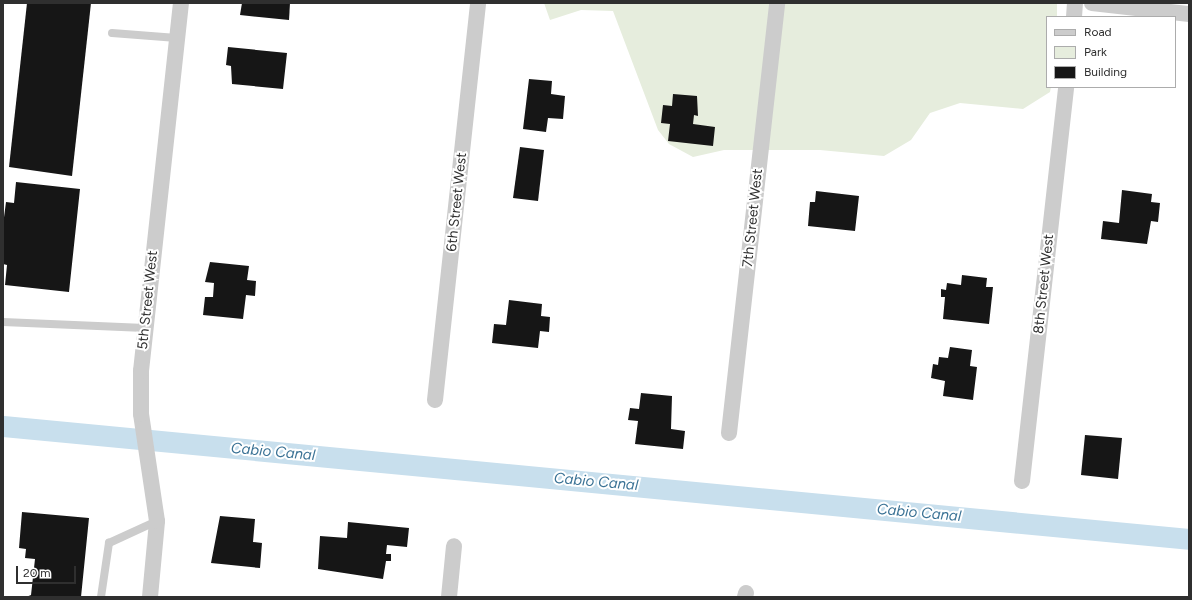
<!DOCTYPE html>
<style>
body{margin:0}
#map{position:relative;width:1192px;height:600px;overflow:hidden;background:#fff;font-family:Figtree,sans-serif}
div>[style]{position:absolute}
.green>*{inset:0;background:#e6eddd}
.canal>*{height:21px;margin:-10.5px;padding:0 10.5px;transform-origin:10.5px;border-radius:10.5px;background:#c8dfed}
.building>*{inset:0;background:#161616}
.lane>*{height:8px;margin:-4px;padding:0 4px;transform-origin:4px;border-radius:4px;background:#ccc}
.street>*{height:16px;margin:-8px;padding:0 8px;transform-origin:8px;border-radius:8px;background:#ccc}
span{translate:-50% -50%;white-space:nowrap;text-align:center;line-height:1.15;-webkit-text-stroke:4px #fff;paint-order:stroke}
.street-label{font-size:14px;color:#2f2f2f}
.water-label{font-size:15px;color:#3a7295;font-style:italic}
.frame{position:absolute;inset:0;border:4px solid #2f2f2f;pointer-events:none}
.legend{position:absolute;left:1046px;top:16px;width:130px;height:72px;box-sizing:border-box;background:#fff;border:1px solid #acacac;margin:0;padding:5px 7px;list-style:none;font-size:12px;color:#2f2f2f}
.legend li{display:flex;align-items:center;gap:8px;height:20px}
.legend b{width:20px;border:1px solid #acacac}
.scale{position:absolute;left:16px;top:566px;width:60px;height:18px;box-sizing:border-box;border:2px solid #2f2f2f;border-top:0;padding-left:5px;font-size:12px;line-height:14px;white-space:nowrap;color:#2f2f2f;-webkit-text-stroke:3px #fff;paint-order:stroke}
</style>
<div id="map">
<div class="green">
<i style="clip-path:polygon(544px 3px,1057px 3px,1057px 17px,1047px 17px,1047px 87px,1051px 87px,1050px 92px,1023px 109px,960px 103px,930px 113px,911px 140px,884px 156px,820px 150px,724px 150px,693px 157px,669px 144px,658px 130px,613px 11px,581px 10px,550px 20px)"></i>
</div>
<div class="canal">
<i style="left:3px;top:426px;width:1191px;rotate:5.44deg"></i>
</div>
<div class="building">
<i style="clip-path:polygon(27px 3px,91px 3px,72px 176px,9px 167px)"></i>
<i style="clip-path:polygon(242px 3px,290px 3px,289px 20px,240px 15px)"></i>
<i style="clip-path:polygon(228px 47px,287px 53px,283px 89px,232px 84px,231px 66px,226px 65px)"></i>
<i style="clip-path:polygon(529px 79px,552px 81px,551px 94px,565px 96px,563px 119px,548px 118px,546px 132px,523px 129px)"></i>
<i style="clip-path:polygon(673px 94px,697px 96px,698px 116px,694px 115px,693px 124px,715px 127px,713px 146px,668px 141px,670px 124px,661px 123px,663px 105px,672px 106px)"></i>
<i style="clip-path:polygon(520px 147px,544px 150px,538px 201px,513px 198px)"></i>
<i style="clip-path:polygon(16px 182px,80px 189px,69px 292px,5px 285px,7px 265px,3px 264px,3px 225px,6px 202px,14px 203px)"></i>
<i style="clip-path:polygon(1122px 190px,1152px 194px,1151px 202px,1160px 203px,1158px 222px,1151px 221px,1147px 244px,1101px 239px,1103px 221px,1119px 223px)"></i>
<i style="clip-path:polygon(816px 191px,859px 196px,855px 231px,808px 226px,810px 202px,815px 202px)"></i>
<i style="clip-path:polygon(210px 262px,249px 266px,247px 280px,256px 281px,255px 296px,246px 295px,243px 319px,203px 315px,205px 297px,213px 297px,214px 283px,205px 282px)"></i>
<i style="clip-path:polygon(962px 275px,987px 278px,986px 287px,993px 287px,989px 324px,943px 319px,945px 297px,941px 297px,941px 289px,946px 290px,947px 283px,961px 285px)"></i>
<i style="clip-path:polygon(509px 300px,542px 304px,541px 316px,550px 317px,549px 332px,540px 331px,538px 348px,492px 343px,494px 324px,506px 325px)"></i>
<i style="clip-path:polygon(950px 347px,972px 350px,970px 366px,977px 367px,973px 400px,943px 396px,945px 381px,931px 378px,933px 364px,938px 365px,939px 357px,948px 358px)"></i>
<i style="clip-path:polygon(641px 393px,672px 396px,671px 429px,685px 431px,683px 449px,635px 444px,638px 421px,628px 420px,630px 408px,639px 409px)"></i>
<i style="clip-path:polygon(1085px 435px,1122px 438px,1118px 479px,1081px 475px)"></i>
<i style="clip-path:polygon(22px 512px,89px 518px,81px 597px,26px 597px,31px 595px,35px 559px,25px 558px,26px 549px,19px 548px)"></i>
<i style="clip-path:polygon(220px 516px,255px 519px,253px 542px,262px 543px,260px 568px,211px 563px)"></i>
<i style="clip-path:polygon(348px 522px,409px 528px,407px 547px,387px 545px,386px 554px,391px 554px,391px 561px,386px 561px,383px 579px,318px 569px,320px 536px,347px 538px)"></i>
</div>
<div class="lane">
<i style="left:112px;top:33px;width:65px;rotate:4.4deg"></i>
<i style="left:3px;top:322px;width:142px;rotate:2.4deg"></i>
<i style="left:101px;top:597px;width:55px;rotate:-81.6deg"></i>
<i style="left:109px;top:543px;width:53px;rotate:-24.6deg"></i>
</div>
<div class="street">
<i style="left:1092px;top:3px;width:98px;rotate:6.5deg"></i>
<i style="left:1074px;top:17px;width:14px;rotate:-86deg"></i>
<i style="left:435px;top:400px;width:399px;rotate:-83.8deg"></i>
<i style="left:729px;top:433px;width:433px;rotate:-83.6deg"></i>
<i style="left:1022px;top:481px;width:396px;rotate:-83.6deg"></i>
<i style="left:150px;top:597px;width:76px;rotate:-84.7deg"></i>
<i style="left:157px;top:521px;width:108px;rotate:-98.5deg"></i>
<i style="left:141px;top:414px;width:43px;rotate:-90deg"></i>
<i style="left:141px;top:371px;width:370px;rotate:-83.8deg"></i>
<i style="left:449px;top:597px;width:51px;rotate:-84.4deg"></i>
<i style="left:745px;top:597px;width:4px;rotate:-76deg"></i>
</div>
<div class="street-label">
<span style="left:457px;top:202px;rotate:-84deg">6th Street West</span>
<span style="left:753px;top:218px;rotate:-84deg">7th Street West</span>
<span style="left:1044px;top:284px;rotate:-84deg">8th Street West</span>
<span style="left:148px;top:300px;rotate:-84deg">5th Street West</span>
</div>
<div class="water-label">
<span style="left:273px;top:452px;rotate:5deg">Cabio Canal</span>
<span style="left:596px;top:482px;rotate:5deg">Cabio Canal</span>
<span style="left:919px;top:513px;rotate:5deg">Cabio Canal</span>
</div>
<div class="frame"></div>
<ul class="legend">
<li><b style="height:5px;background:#ccc"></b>Road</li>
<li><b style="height:11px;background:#e6eddd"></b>Park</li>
<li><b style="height:11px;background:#161616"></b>Building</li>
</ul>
<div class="scale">20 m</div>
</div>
